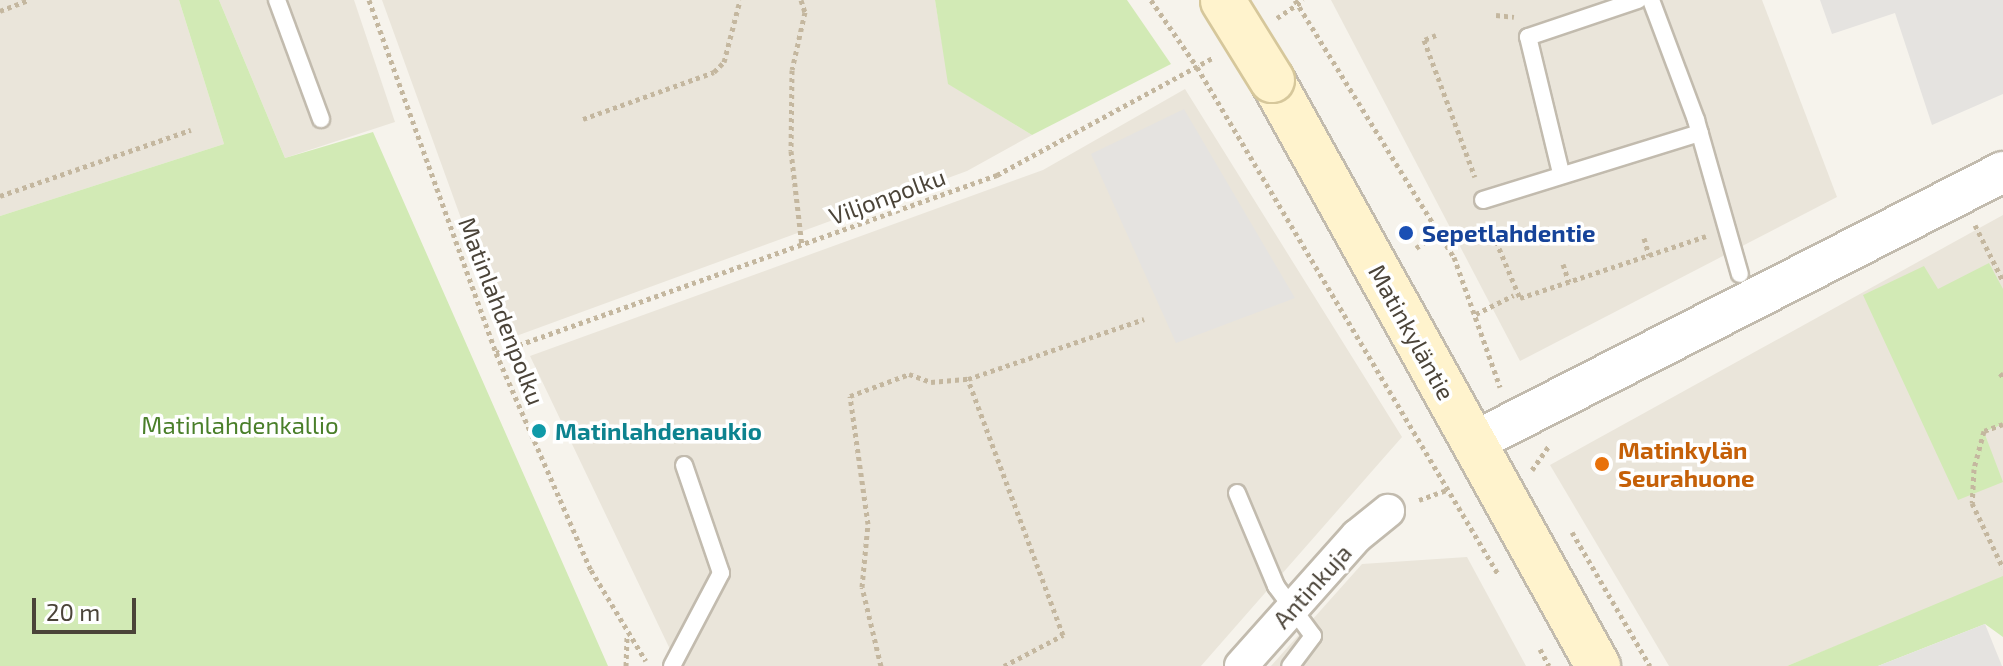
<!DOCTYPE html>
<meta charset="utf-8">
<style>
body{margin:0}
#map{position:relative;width:2003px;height:666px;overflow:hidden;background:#f6f3ec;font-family:"Exo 2",sans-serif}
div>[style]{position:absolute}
.residential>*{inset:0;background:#eae5da}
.green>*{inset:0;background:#d2eab5}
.parking>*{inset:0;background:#e5e3e0}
.path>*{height:5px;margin-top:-2.5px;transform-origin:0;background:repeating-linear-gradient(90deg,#c4b79f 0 4px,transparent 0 8px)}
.roads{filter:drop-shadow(2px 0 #c2bbae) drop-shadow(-2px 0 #c2bbae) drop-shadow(0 2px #c2bbae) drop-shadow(0 -2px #c2bbae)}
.service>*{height:16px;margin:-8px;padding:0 8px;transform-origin:8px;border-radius:8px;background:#fff}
.minor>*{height:32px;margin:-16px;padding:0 16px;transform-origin:16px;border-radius:16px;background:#fff}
.tertiary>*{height:40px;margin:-20px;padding:0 20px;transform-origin:20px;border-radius:20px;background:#fff}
.secondary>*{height:44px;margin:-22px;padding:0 22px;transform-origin:22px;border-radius:22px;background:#fff3cd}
.bridges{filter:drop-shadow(2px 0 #d6c79b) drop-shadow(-2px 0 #d6c79b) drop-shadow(0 2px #d6c79b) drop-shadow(0 -2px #d6c79b)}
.secondary-bridge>*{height:44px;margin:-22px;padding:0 22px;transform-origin:22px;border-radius:22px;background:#fff3cd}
.dots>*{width:22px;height:22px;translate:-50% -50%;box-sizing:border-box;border:4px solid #fff;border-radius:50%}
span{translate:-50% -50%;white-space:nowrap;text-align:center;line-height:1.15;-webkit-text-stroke:7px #fff;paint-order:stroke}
.street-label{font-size:24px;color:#4b4439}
.transit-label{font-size:24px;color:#164399;font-weight:700}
.left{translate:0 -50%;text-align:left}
.park-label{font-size:24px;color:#4a7f2a}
.culture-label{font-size:24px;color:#0d838f;font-weight:700}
.food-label{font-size:24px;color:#c56008;font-weight:700}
.scale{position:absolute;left:32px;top:598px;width:104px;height:36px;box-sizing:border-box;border:4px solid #4b4439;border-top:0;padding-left:10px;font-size:24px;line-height:28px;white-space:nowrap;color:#4b4439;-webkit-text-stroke:6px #fff;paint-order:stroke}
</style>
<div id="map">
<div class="residential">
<i style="clip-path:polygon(0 0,179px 0,224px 144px,0 216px)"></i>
<i style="clip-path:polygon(219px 0,354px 0,395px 122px,285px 158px)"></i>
<i style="clip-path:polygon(382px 0,935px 0,949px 84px,1032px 135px,967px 171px,505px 340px)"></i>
<i style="clip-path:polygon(1331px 0,1762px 0,1837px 197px,1520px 361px)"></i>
<i style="clip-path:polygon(1185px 89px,1402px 437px,1201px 666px,678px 666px,530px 356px,1043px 170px)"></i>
<i style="clip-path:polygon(2003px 215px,2003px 578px,1787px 666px,1669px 666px,1550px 465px)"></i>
<i style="clip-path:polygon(1467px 557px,1526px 666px,1271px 666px,1362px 564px)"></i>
</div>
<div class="green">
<i style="clip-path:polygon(179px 0,219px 0,285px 158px,373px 132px,608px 666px,0 666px,0 216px,224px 144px)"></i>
<i style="clip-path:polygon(935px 0,1127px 0,1171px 64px,1032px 135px,948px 84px)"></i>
<i style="clip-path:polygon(1989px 263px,2003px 289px,2003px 424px,1984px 432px,2003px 482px,1958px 500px,1863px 295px,1924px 266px,1938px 289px)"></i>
<i style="clip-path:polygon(2003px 576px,2003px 637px,1985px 624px,1878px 666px,1787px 666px)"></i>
</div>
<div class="parking">
<i style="clip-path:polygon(1820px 0,2003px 0,2003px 94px,1932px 125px,1895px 13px,1832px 34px)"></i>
<i style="clip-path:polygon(1184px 109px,1295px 298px,1176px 343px,1091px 154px)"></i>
<i style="clip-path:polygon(1985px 624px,2002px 666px,1878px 666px)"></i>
</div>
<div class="path">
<i style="left:369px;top:0;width:375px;rotate:70.2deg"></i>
<i style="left:496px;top:353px;width:237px;rotate:66.4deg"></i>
<i style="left:591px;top:570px;width:106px;rotate:58.9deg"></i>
<i style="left:801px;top:0;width:13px;rotate:72deg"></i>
<i style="left:805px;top:12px;width:59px;rotate:102.6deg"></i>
<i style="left:792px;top:70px;width:81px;rotate:90.7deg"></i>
<i style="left:791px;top:151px;width:96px;rotate:83.4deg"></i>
<i style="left:1151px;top:0;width:81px;rotate:55.5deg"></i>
<i style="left:1197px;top:67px;width:590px;rotate:59.3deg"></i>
<i style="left:1295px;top:0;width:302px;rotate:58.3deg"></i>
<i style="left:1454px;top:257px;width:138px;rotate:70.5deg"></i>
<i style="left:0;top:11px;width:30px;rotate:-21deg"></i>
<i style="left:1496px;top:15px;width:18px;rotate:6deg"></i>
<i style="left:1277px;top:18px;width:32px;rotate:-34deg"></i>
<i style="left:1436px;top:35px;width:13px;rotate:157deg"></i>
<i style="left:1424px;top:40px;width:146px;rotate:69.6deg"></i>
<i style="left:583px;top:119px;width:139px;rotate:-19.7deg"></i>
<i style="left:714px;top:72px;width:14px;rotate:-45deg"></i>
<i style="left:724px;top:62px;width:64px;rotate:-75.5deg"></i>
<i style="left:0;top:196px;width:202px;rotate:-19.1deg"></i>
<i style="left:1490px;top:224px;width:18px;rotate:71deg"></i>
<i style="left:1496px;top:241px;width:17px;rotate:-21deg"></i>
<i style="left:1975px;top:225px;width:63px;rotate:63.4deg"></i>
<i style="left:1644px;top:238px;width:18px;rotate:74deg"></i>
<i style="left:1496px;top:241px;width:62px;rotate:67.2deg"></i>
<i style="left:1520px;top:298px;width:196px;rotate:-18.4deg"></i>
<i style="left:1416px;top:248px;width:27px;rotate:-34deg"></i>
<i style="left:1563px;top:264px;width:19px;rotate:72deg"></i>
<i style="left:1476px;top:314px;width:42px;rotate:-26.6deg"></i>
<i style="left:496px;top:353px;width:532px;rotate:-19.56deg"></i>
<i style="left:997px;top:175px;width:247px;rotate:-28.5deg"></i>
<i style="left:2000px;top:373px;width:5px;rotate:53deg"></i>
<i style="left:2003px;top:424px;width:20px;rotate:160deg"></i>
<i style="left:1984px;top:431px;width:39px;rotate:105deg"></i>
<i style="left:1974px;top:469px;width:34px;rotate:93deg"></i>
<i style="left:1972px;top:503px;width:72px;rotate:64.5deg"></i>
<i style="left:1532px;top:470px;width:29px;rotate:-55deg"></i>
<i style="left:1419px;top:500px;width:29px;rotate:-20deg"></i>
<i style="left:1572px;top:532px;width:155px;rotate:59.8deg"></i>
<i style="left:1540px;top:649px;width:19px;rotate:62deg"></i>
<i style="left:626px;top:666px;width:30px;rotate:-88deg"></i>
<i style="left:881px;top:666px;width:81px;rotate:-103.5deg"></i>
<i style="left:862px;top:587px;width:63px;rotate:-84.6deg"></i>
<i style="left:868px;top:524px;width:129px;rotate:-98deg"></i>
<i style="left:850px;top:396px;width:63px;rotate:-20.4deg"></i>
<i style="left:909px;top:374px;width:23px;rotate:20deg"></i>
<i style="left:931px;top:382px;width:37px;rotate:-5deg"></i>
<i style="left:1004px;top:666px;width:67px;rotate:-27.7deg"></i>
<i style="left:1063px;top:635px;width:273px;rotate:-110.4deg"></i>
<i style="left:968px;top:379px;width:186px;rotate:-18.8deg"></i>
</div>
<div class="roads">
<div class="service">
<i style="left:277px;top:0;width:127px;rotate:69.7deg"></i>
<i style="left:1651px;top:0;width:128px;rotate:69.4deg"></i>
<i style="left:1696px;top:120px;width:160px;rotate:74.1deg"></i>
<i style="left:1561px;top:173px;width:140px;rotate:-103.6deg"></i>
<i style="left:1528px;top:37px;width:116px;rotate:-18.6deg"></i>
<i style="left:1483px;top:200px;width:227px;rotate:-17.2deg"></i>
<i style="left:1237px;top:493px;width:101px;rotate:67.2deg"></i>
<i style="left:1276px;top:586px;width:62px;rotate:53.5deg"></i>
<i style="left:1313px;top:636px;width:38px;rotate:127deg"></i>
<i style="left:672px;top:666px;width:105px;rotate:-62.2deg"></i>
<i style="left:721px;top:573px;width:114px;rotate:-108.9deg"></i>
</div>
<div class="minor">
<i style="left:1241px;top:666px;width:174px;rotate:-48.3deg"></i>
<i style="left:1357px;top:536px;width:40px;rotate:-39deg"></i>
</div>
<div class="tertiary">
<i style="left:1474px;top:442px;width:594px;rotate:-27.04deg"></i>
</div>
<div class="secondary">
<i style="left:1272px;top:80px;width:671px;rotate:60.91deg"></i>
</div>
</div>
<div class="bridges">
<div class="secondary-bridge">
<i style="left:1223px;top:1px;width:93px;rotate:58.2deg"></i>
</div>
</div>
<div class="dots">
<i style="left:1406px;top:233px;background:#1a4fb4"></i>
<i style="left:539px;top:431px;background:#0f9aa8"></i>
<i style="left:1602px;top:464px;background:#e8710a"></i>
</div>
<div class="street-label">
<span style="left:887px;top:196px;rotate:-20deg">Viljonpolku</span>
<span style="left:502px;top:311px;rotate:69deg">Matinlahdenpolku</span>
<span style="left:1412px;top:332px;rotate:61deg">Matinkyläntie</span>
<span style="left:1312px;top:586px;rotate:-48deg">Antinkuja</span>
</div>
<div class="transit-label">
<span class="left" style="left:1422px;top:233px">Sepetlahdentie</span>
</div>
<div class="park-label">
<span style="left:240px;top:425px">Matinlahdenkallio</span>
</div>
<div class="culture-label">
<span class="left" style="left:555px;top:431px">Matinlahdenaukio</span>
</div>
<div class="food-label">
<span class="left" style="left:1618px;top:464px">Matinkylän<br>Seurahuone</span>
</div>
<div class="scale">20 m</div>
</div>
